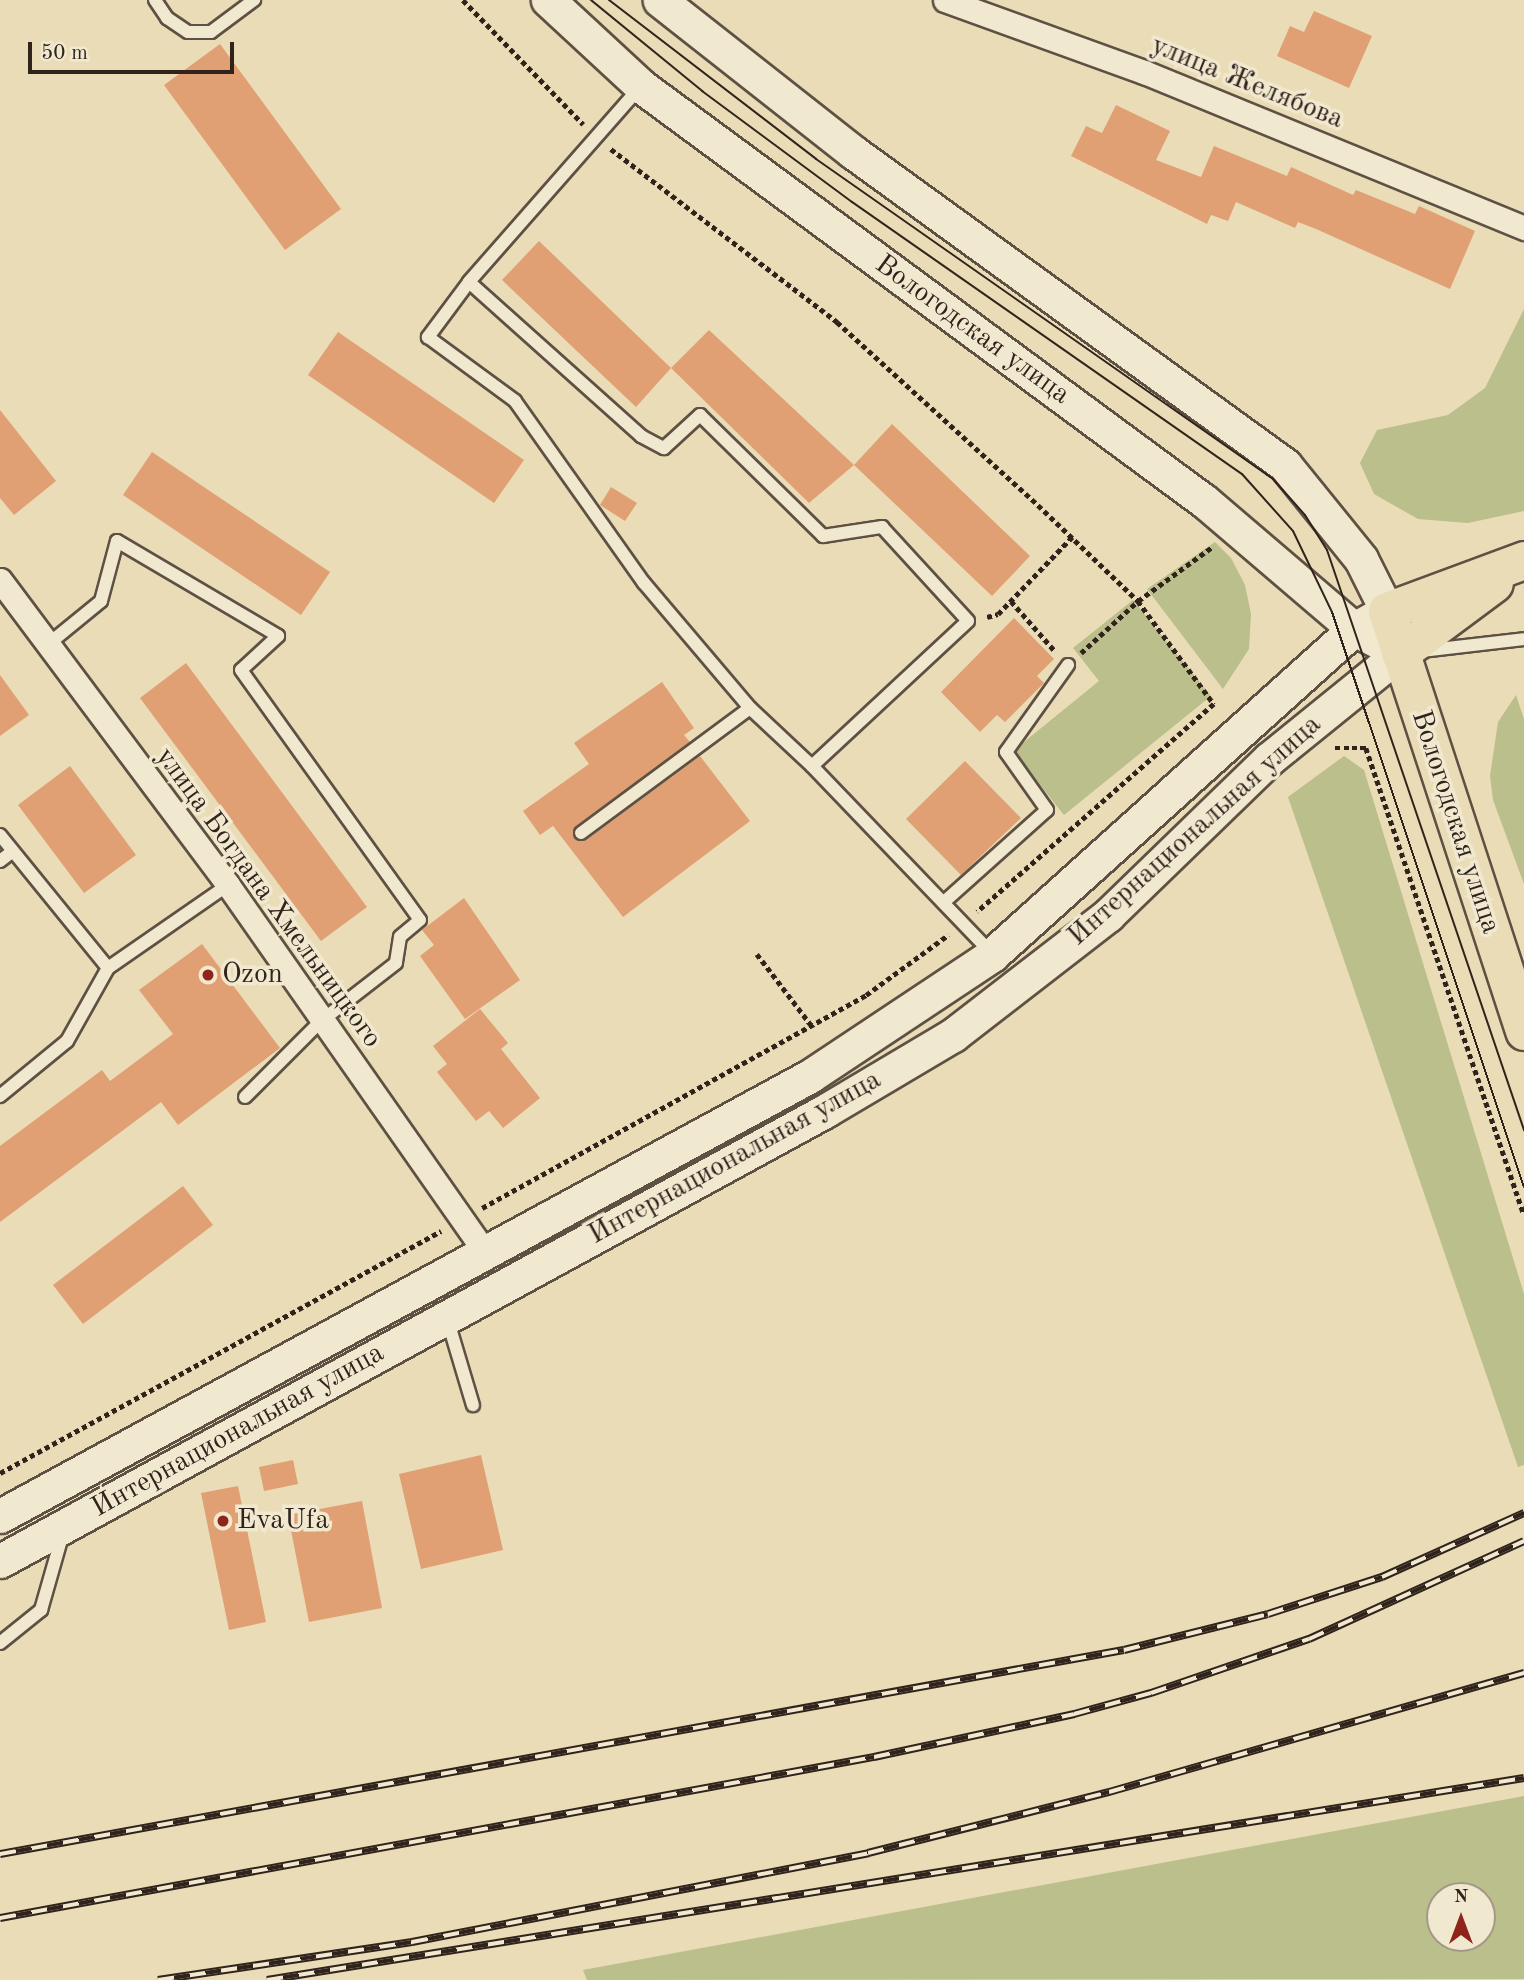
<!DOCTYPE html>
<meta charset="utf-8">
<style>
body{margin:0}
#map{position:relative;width:1524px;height:1980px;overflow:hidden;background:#e9dcb7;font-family:"Old Standard TT",serif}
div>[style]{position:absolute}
.green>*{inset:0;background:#babf8c}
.building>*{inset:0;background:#e0a074}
.path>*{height:4.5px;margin-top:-2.25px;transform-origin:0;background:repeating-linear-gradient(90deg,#30231c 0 5px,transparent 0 8.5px)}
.roads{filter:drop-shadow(2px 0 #5e5143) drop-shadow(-2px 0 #5e5143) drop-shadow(0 2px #5e5143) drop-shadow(0 -2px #5e5143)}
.lane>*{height:12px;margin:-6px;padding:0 6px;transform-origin:6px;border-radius:6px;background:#f1e8d0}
.street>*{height:23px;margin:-11.5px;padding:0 11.5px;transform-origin:11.5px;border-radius:11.5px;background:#f1e8d0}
.secondary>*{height:33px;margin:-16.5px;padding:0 16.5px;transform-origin:16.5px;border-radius:16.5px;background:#f1e8d0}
.primary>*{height:37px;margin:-18.5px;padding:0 18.5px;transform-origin:18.5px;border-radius:18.5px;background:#e9dcb7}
.tram>*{height:2px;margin:-1px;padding:0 1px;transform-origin:1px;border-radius:1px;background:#30231c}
.rail>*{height:8px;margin-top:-4px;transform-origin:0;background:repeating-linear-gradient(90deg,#f1e8d0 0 16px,#30231c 0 32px);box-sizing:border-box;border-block:2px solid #30231c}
.dots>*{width:19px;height:19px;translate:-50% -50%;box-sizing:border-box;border:4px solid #f1e8d0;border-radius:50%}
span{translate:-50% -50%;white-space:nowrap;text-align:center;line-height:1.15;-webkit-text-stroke:7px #f1e8d0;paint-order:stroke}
.street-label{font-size:28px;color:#30231c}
.poi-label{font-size:28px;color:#30231c}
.left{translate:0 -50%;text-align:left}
.north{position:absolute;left:1426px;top:1882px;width:70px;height:70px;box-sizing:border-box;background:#f1e8d0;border:2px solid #a49988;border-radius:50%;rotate:0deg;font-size:19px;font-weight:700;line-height:28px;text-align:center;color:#30231c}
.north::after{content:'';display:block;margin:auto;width:24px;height:32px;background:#8f2418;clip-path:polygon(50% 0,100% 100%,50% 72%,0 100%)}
.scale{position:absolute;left:28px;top:42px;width:206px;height:32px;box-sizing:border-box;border:4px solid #30231c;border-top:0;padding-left:9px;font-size:21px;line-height:24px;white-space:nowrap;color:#30231c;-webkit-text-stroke:5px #f1e8d0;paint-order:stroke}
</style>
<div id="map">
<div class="green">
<i style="clip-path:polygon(1524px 309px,1524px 511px,1468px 523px,1418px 519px,1374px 494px,1360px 463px,1377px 430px,1448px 415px,1485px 388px)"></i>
<i style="clip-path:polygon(1215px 542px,1231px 558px,1245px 585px,1251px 614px,1249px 649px,1223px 689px,1147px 589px)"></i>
<i style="clip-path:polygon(1133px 600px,1211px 696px,1064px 815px,1013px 751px,1099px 681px,1073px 648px)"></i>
<i style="clip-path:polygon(1516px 695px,1524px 719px,1524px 884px,1493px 800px,1490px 776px,1498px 722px)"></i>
<i style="clip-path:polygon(1344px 756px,1364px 770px,1524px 1294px,1524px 1465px,1518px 1467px,1288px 797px)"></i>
<i style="clip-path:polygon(evenodd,1524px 1796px,1524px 1979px,587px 1980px,583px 1970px,1524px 1796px,1440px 1896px,1482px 1896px,1482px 1938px,1440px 1938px,1440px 1896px)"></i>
</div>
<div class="building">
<i style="clip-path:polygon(1314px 11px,1372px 36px,1349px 88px,1277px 56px,1290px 26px,1304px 32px)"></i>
<i style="clip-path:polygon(220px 44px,341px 209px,285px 250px,164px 85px)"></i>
<i style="clip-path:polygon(1116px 105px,1170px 131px,1156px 160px,1201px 177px,1214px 146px,1287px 176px,1291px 167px,1353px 195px,1356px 190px,1415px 214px,1419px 206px,1475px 231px,1450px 289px,1316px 229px,1298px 222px,1295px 228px,1236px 202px,1228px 221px,1211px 215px,1207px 224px,1071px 156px,1086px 126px,1102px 133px)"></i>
<i style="clip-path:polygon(539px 241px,671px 368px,636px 407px,502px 280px)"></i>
<i style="clip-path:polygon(709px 330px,854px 465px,809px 503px,671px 368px)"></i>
<i style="clip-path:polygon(338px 332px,524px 460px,494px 503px,308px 375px)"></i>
<i style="clip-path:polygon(0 410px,56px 481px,14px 515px,0 498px)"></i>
<i style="clip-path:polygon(892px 424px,1030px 556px,992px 596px,854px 465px)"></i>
<i style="clip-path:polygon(152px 452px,330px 572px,301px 615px,123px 495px)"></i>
<i style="clip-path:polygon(611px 487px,637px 503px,625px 521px,600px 505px)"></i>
<i style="clip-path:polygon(1014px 618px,1054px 659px,1037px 676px,1044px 683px,1005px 722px,997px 715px,980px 732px,941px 692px)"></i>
<i style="clip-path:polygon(186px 663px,367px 907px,321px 941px,140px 698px)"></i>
<i style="clip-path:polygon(0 675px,29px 715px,0 736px)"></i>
<i style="clip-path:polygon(662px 682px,694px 728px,684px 735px,690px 742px,576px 826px,574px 838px,586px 840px,700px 756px,750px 821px,623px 917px,553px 826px,540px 835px,523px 811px,589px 764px,574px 743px)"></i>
<i style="clip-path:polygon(965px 761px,1021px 818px,961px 875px,906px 819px)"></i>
<i style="clip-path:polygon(70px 766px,136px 855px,84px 893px,18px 805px)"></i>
<i style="clip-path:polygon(464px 898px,520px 980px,465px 1019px,420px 956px,434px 945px,422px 930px)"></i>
<i style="clip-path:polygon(202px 944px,280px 1048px,178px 1125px,161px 1102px,0 1222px,0 1146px,102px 1070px,110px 1081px,173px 1034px,139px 990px)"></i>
<i style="clip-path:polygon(480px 1009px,508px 1043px,501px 1049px,540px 1098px,503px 1128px,489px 1111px,476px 1121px,437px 1072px,447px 1064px,433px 1046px)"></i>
<i style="clip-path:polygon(183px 1186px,213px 1225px,83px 1324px,53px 1285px)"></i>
<i style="clip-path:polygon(481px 1455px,503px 1550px,421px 1569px,399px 1474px)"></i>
<i style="clip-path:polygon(293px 1460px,298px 1484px,264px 1491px,259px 1467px)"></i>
<i style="clip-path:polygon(238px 1486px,266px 1622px,229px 1630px,201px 1493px)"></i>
<i style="clip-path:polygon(362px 1501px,382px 1608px,309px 1622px,288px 1515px)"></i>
</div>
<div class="path">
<i style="left:463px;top:0;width:173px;rotate:45.9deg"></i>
<i style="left:611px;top:149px;width:285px;rotate:37.4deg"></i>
<i style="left:837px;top:322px;width:272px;rotate:42.3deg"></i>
<i style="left:1038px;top:505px;width:139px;rotate:43.8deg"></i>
<i style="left:1138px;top:601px;width:128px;rotate:53.6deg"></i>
<i style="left:1214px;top:704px;width:315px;rotate:138.7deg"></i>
<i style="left:1011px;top:601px;width:67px;rotate:48.7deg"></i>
<i style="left:987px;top:617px;width:11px;rotate:-15deg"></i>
<i style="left:998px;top:614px;width:107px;rotate:-46.1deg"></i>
<i style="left:1081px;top:653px;width:77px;rotate:-42.4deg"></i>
<i style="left:1138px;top:601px;width:92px;rotate:-36.1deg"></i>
<i style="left:1335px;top:748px;width:31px"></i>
<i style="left:1366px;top:748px;width:492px;rotate:71.3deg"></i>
<i style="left:757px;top:954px;width:89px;rotate:52.7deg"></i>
<i style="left:482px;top:1208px;width:439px;rotate:-29deg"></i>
<i style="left:866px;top:995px;width:102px;rotate:-36.2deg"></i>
<i style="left:0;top:1473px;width:503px;rotate:-28.76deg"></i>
</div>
<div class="roads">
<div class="lane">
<i style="left:155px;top:0;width:22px;rotate:56deg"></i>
<i style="left:167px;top:18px;width:25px;rotate:34deg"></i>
<i style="left:188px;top:32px;width:23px"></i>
<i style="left:211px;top:32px;width:54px;rotate:-36.7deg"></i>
<i style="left:641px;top:86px;width:261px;rotate:131.3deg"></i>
<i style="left:469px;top:282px;width:231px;rotate:41.8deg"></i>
<i style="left:641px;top:436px;width:26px;rotate:28deg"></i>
<i style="left:664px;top:448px;width:49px;rotate:-42.5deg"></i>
<i style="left:700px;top:415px;width:173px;rotate:44.5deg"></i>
<i style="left:823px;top:536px;width:60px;rotate:-8.7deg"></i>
<i style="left:882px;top:527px;width:127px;rotate:47.5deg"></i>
<i style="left:968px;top:621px;width:213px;rotate:137.1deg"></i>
<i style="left:812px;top:766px;width:260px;rotate:46.2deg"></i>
<i style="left:469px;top:282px;width:69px;rotate:126.7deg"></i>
<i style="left:428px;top:337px;width:108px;rotate:36.3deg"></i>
<i style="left:515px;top:401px;width:223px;rotate:54.7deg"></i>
<i style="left:644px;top:583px;width:164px;rotate:49.7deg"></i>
<i style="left:750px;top:708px;width:85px;rotate:43.1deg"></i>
<i style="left:46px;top:646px;width:71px;rotate:-39.3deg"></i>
<i style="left:101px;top:601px;width:62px;rotate:-75.1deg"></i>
<i style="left:117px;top:541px;width:187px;rotate:30.5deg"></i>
<i style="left:278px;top:636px;width:50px;rotate:137.4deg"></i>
<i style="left:241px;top:670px;width:307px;rotate:54.4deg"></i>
<i style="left:420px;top:920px;width:26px;rotate:140deg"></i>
<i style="left:400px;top:937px;width:26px;rotate:99deg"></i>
<i style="left:396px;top:963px;width:96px;rotate:142.2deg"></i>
<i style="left:320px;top:1022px;width:106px;rotate:135deg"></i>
<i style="left:1421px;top:651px;width:104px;rotate:-6.6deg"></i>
<i style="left:581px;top:833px;width:210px;rotate:-36.5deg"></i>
<i style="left:0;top:835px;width:171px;rotate:50.9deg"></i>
<i style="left:108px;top:968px;width:84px;rotate:119.3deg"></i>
<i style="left:67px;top:1041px;width:87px;rotate:140.6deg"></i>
<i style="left:0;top:861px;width:16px;rotate:-38deg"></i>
<i style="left:944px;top:902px;width:138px;rotate:-41.8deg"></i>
<i style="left:1047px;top:810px;width:71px;rotate:-125.3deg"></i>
<i style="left:1006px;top:752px;width:107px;rotate:-54.5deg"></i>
<i style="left:108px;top:968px;width:146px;rotate:-34.7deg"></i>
<i style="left:447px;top:1318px;width:91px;rotate:73.4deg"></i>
<i style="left:0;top:1643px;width:53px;rotate:-38.8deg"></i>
<i style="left:41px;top:1610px;width:80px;rotate:-74.1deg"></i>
</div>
<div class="street">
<i style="left:945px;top:0;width:212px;rotate:19.9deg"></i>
<i style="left:1144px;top:72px;width:411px;rotate:22.3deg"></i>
<i style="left:0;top:580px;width:381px;rotate:53.2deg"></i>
<i style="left:228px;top:885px;width:448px;rotate:55deg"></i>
</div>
<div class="secondary">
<i style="left:0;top:1516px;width:922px;rotate:-28.51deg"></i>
<i style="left:810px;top:1076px;width:219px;rotate:-33.6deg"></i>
<i style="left:992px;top:955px;width:487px;rotate:-42deg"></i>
<i style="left:1354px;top:629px;width:38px;rotate:-29deg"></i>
<i style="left:1387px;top:611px;width:58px;rotate:-116.6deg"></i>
<i style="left:1361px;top:559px;width:121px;rotate:-129deg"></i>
<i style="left:1285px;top:465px;width:533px;rotate:-144.08deg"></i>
<i style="left:853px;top:152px;width:246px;rotate:-141.8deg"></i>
<i style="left:0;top:1561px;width:940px;rotate:-28.61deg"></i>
<i style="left:825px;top:1111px;width:149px;rotate:-30.7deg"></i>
<i style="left:953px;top:1035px;width:196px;rotate:-37.7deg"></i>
<i style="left:1108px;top:915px;width:224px;rotate:-44.1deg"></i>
<i style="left:1269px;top:759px;width:169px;rotate:-39deg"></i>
<i style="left:1400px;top:653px;width:52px;rotate:-152.4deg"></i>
<i style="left:1354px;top:629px;width:197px;rotate:-139.5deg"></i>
<i style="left:1204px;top:501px;width:699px;rotate:-143.61deg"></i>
<i style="left:641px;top:86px;width:127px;rotate:-137.2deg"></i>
</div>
<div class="primary">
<i style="left:1524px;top:560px;width:146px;rotate:159.6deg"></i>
<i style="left:1387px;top:611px;width:442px;rotate:71.9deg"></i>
<i style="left:1400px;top:653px;width:117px;rotate:-36.7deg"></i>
</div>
</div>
<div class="tram">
<i style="left:591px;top:0;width:144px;rotate:39.3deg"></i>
<i style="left:702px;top:91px;width:187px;rotate:36.5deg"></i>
<i style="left:852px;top:202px;width:475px;rotate:34.9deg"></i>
<i style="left:1242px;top:474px;width:76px;rotate:48.2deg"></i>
<i style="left:1293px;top:531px;width:90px;rotate:64.3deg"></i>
<i style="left:1332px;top:612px;width:606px;rotate:71.54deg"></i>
<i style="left:609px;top:0;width:261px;rotate:37.5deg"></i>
<i style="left:816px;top:159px;width:558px;rotate:35deg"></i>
<i style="left:1273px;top:479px;width:48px;rotate:48.4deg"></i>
<i style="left:1305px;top:515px;width:41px;rotate:57.8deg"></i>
<i style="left:1327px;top:550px;width:613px;rotate:71.24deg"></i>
</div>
<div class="rail">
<i style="left:0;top:1854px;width:1142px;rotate:-10.29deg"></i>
<i style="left:1124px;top:1650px;width:148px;rotate:-14deg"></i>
<i style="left:1268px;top:1614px;width:120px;rotate:-18deg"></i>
<i style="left:1382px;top:1577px;width:156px;rotate:-24.3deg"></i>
<i style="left:0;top:1918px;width:889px;rotate:-10.44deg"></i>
<i style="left:874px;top:1757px;width:205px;rotate:-12.1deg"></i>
<i style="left:1074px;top:1714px;width:80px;rotate:-15.3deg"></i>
<i style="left:1151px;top:1693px;width:167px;rotate:-18.9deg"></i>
<i style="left:1309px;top:1639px;width:236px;rotate:-24.5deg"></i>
<i style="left:158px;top:1980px;width:257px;rotate:-8.5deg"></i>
<i style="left:412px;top:1942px;width:465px;rotate:-11deg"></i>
<i style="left:868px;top:1853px;width:249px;rotate:-14.2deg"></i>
<i style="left:1109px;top:1792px;width:432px;rotate:-16deg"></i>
<i style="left:267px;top:1980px;width:1273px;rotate:-9.13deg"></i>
</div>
<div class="dots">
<i style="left:208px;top:975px;background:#8f2418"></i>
<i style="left:223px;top:1521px;background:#8f2418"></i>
</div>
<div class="street-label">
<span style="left:1247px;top:83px;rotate:22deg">улица Желябова</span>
<span style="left:972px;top:330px;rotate:36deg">Вологодская улица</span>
<span style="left:1455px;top:822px;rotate:72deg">Вологодская улица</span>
<span style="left:1195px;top:831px;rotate:-42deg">Интернациональная улица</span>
<span style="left:268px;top:898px;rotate:54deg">улица Богдана Хмельницкого</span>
<span style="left:735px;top:1158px;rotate:-29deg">Интернациональная улица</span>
<span style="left:238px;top:1431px;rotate:-29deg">Интернациональная улица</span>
</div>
<div class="poi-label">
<span class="left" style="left:222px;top:975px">Ozon</span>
<span class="left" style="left:237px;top:1521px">EvaUfa</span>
</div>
<div class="north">N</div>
<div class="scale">50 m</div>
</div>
